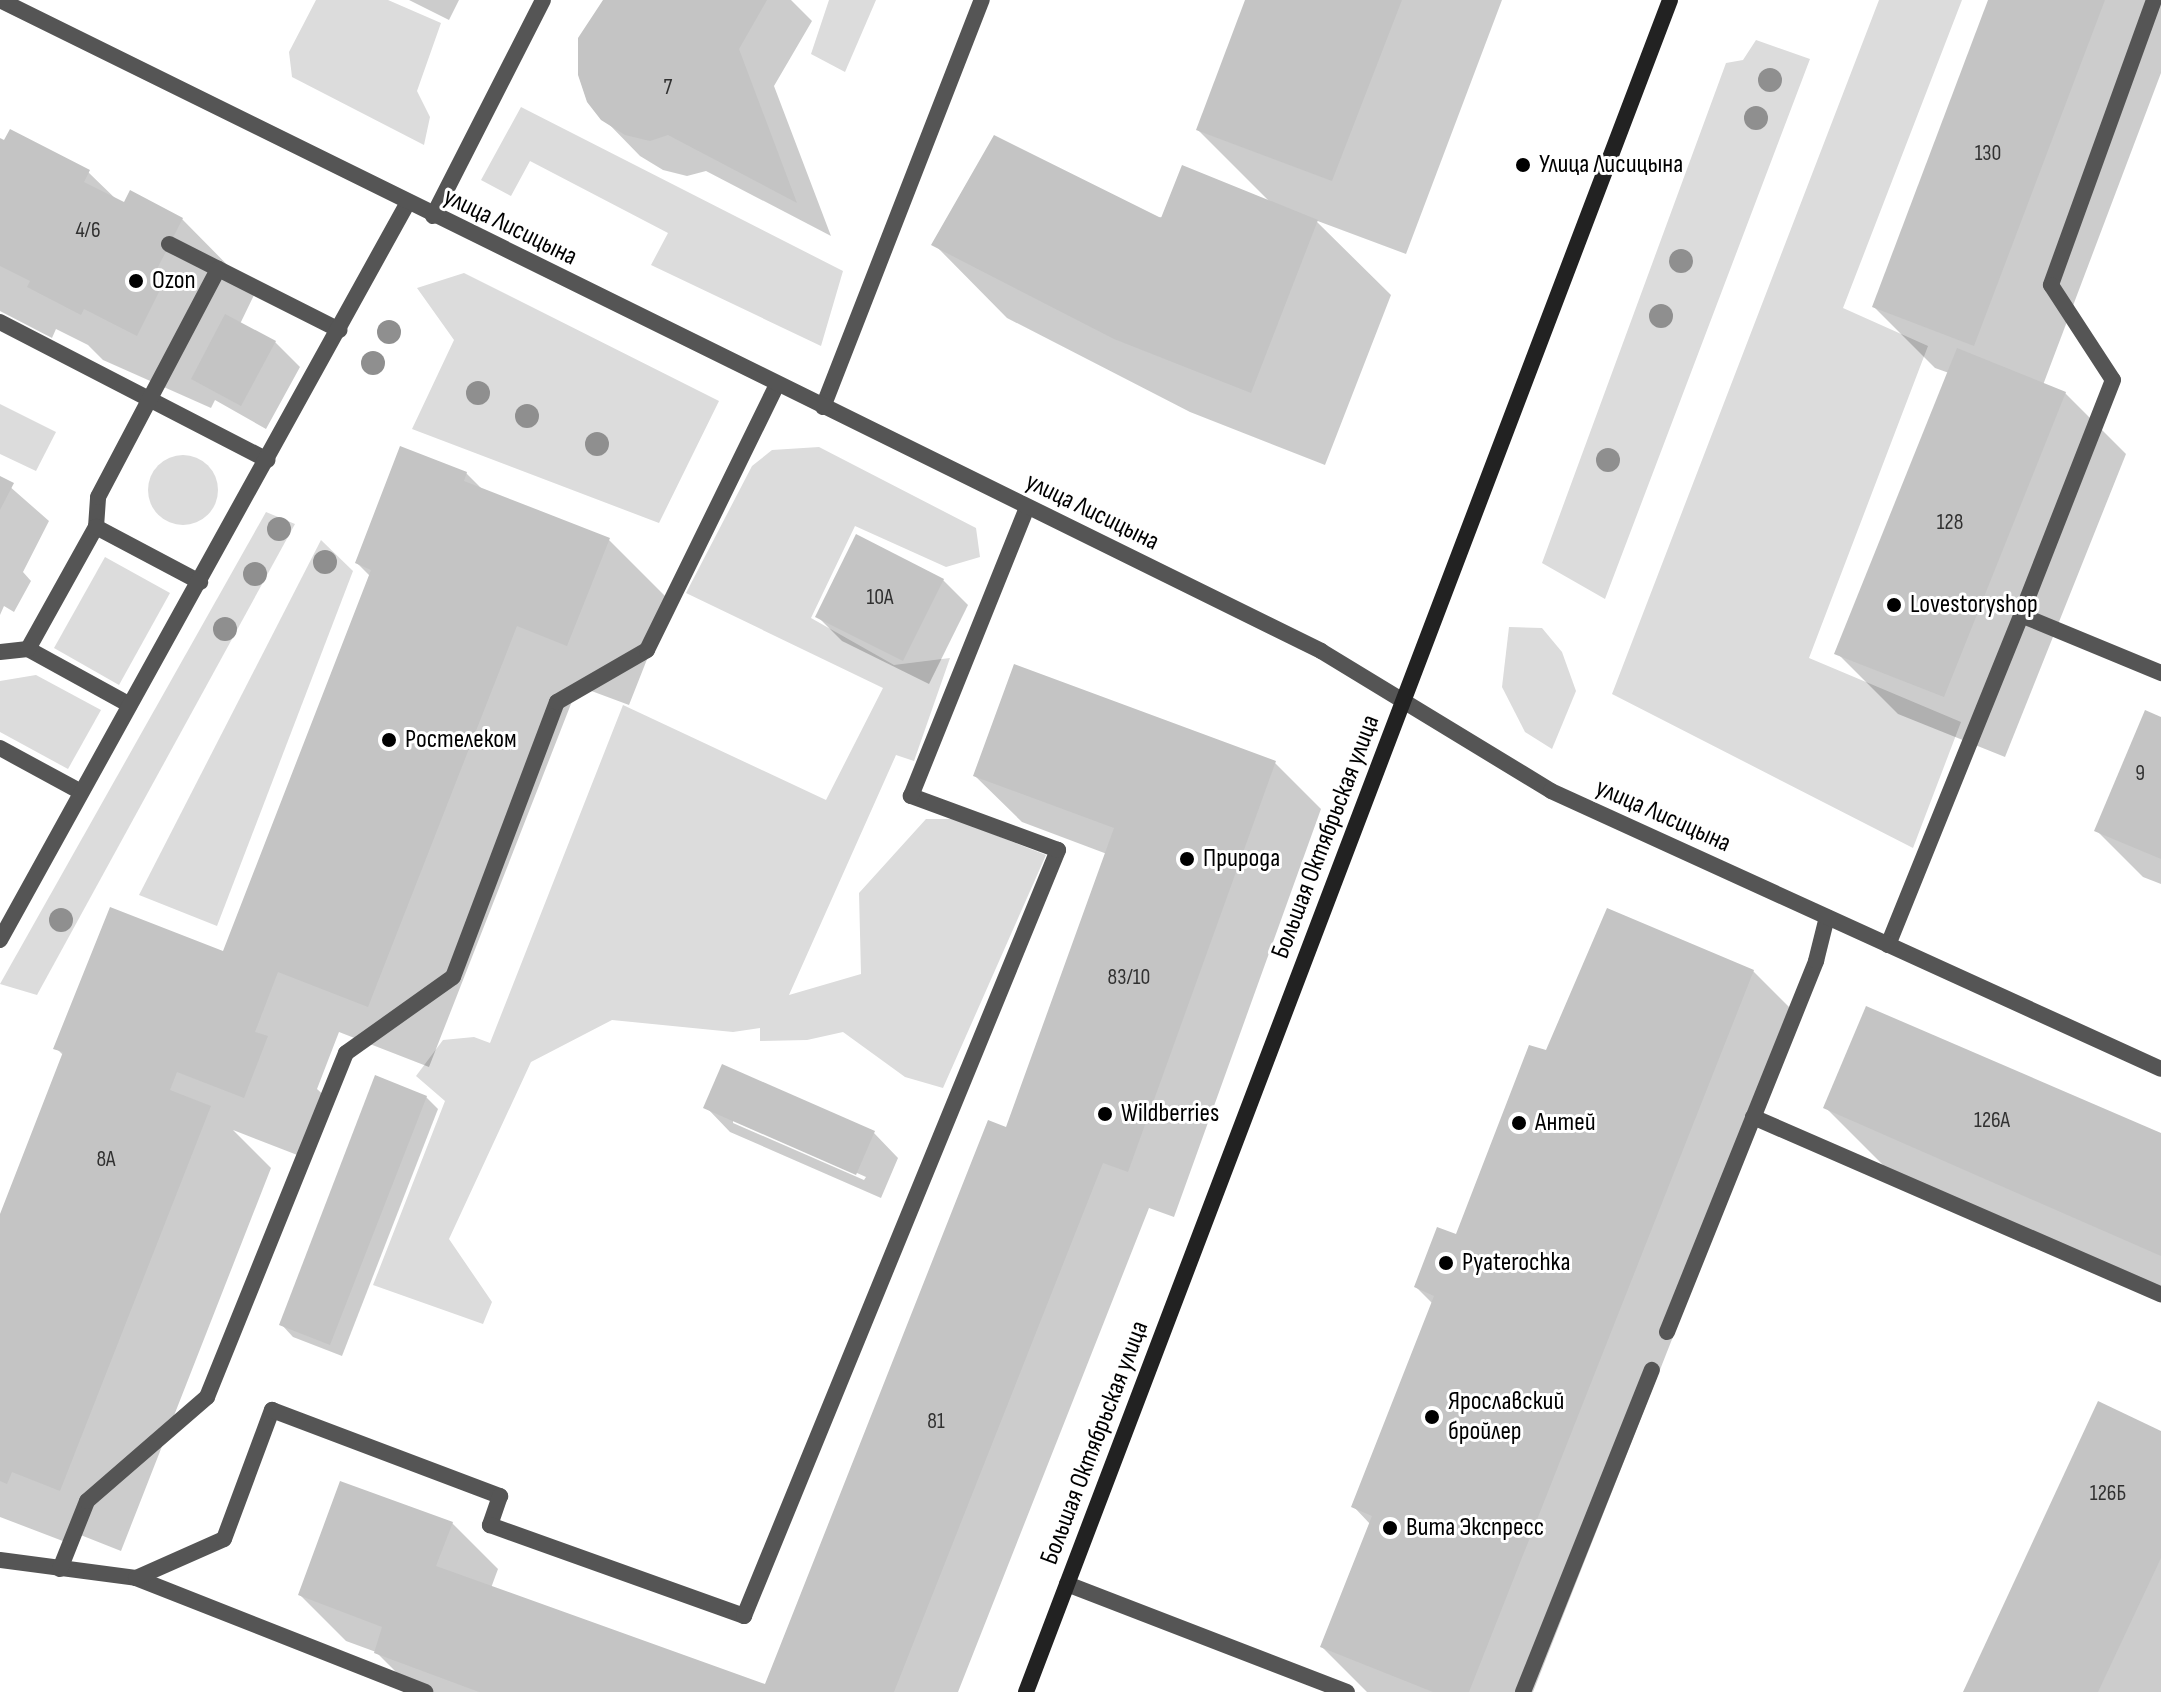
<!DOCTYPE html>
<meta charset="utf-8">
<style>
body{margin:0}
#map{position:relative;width:2161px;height:1692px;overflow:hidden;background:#fff;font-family:"Sofia Sans Condensed",sans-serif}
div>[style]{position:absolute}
.green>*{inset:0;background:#dcdcdc}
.round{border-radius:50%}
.shadow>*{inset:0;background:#0003}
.building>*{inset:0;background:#c4c4c4}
.service>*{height:16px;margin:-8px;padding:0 8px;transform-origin:8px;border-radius:8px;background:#555}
.minor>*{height:16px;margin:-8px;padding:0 8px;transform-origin:8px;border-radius:8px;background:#555}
.secondary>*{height:16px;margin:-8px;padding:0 8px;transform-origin:8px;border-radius:8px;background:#222}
.trees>*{width:24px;height:24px;margin:-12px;border-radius:50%;background:#8f8f8f}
.dots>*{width:22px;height:22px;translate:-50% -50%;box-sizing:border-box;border:4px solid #fff;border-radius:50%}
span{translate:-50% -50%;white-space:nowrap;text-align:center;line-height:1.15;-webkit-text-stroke:6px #fff;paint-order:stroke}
.number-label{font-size:22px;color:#313131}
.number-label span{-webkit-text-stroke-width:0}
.poi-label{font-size:26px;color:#000}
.left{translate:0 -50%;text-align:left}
.street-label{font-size:26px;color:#000}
</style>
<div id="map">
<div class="green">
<i style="clip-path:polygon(316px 0,388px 0,441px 23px,417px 91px,430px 117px,424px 145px,292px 77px,289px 52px)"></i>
<i style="clip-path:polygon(829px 0,876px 0,845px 72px,811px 54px)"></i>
<i style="clip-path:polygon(1879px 0,1962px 0,1843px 308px,1928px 346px,1809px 658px,1961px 722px,1913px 848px,1612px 694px)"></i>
<i style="clip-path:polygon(1756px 40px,1810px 59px,1605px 599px,1542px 563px,1726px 63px,1743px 60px)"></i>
<i style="clip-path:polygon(521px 107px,843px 271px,821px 346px,651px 265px,668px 233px,530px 161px,511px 196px,481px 180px)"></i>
<i style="clip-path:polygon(464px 273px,719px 401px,659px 523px,412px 429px,454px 340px,417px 288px)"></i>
<i style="clip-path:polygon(0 404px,56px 432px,36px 471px,0 454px)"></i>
<i style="clip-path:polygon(819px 447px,976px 528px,980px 557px,946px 567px,855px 526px,811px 618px,894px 665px,950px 658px,914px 761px,896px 755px,789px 995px,861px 974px,859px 893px,926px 819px,955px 819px,1046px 855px,943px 1088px,905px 1077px,843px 1032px,807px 1040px,760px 1041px,760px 1028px,733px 1032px,612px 1020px,531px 1062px,449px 1239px,492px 1302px,483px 1324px,373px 1285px,445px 1101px,416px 1076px,443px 1040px,474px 1037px,490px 1043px,623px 705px,826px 800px,883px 688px,686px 593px,752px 466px,772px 450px)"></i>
<i class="round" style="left:148px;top:455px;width:70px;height:70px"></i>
<i style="clip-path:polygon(266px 512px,295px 524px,37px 995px,0 984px)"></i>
<i style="clip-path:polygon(321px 540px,353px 571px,217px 926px,139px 895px)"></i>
<i style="clip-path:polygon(105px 557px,170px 593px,119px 685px,54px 648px)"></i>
<i style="clip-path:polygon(1509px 627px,1542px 628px,1562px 652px,1576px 691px,1552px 749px,1525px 732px,1502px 687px)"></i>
<i style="clip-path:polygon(36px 675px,101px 710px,68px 769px,0 732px,0 681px)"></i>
</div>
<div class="shadow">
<i style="clip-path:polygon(409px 0,459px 0,449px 20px)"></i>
<i style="clip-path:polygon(606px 0,791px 0,812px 21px,774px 86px,831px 236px,706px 171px,687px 176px,663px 170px,640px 156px,603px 118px,580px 39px)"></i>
<i style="clip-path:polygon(1247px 0,1502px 0,1406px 254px,1315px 220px,1391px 295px,1325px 465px,1190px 412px,1007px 318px,934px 244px,1272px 204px,1198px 130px)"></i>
<i style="clip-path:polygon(1990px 0,2161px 0,2161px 73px,2043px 385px,2065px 393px,2126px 454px,2005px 757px,1898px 714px,1837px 653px,1949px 373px,1935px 368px,1874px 307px)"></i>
<i style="clip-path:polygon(0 141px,88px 172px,119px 202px,182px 219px,255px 293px,240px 324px,275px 342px,300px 367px,266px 429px,215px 400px,211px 408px,103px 360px,88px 345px,56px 329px,52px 338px,0 311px)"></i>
<i style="clip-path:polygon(466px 473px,484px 491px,609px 540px,670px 601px,629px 705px,578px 686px,429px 1067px,339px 1032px,317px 1089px,328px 1099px,305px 1158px,233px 1130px,271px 1168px,121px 1551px,73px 1532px,68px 1543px,0 1517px,0 1220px,64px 1056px,56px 1048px,224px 953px,371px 577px,357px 563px)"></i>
<i style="clip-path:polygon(0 478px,49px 521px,23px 572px,31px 581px,14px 612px,4px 606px,0 615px)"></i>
<i style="clip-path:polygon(943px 580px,968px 605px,929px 684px,842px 641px,817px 616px)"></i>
<i style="clip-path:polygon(2161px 719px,2161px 884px,2143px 877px,2096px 830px)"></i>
<i style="clip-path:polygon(1275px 763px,1321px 809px,1174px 1217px,1149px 1208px,958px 1692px,416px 1692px,376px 1652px,346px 1641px,300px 1595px,452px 1523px,498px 1569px,491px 1588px,766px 1687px,1008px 1130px,1107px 854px,1022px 822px,975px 776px)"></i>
<i style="clip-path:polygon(1753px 971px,1799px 1017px,1533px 1692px,1367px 1692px,1322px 1647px,1371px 1525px,1353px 1506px,1433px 1304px,1416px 1287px,1457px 1236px,1548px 1052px)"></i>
<i style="clip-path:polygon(426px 1097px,438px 1109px,342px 1356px,293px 1337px,281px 1324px)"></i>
<i style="clip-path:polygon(evenodd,706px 1107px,874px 1133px,898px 1158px,881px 1198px,730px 1132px,706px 1107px,733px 1118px,866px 1177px,864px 1180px,733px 1123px,733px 1118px)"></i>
<i style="clip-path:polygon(1826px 1108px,2161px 1135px,2161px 1289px,1887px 1169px)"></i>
<i style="clip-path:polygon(2161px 1433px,2161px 1692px,1965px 1692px)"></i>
</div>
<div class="building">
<i style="clip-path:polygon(603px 0,767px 0,739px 49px,797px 203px,668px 135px,650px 141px,625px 135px,601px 120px,587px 102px,578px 75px,578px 38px)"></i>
<i style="clip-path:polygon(1245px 0,1402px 0,1332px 181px,1196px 130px)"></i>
<i style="clip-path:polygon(1988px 0,2105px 0,1974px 346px,1872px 307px)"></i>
<i style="clip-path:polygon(10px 129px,90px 170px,84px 182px,124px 202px,130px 190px,183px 218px,157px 269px,168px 274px,137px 336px,84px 309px,81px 315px,27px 287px,30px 281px,0 266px,0 138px,4px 140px)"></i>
<i style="clip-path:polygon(994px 135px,1161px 218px,1182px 165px,1318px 220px,1251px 393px,1114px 339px,931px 245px)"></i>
<i style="clip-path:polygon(225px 314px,276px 341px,241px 406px,191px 379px)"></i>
<i style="clip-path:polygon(1957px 348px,2066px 392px,1944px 697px,1834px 654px)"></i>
<i style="clip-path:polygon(400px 446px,467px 472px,464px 481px,610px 538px,567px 646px,517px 626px,368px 1007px,278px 972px,255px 1032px,268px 1036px,244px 1098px,177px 1072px,170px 1090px,211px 1106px,60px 1491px,12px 1472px,7px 1484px,0 1481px,0 1214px,63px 1052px,53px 1049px,110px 907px,223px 951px,371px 570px,355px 563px)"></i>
<i style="clip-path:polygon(0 476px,14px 483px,0 510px)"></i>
<i style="clip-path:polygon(856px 534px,944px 579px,903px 661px,815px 617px)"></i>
<i style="clip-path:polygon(1014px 664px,1276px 761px,1128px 1172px,1103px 1163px,894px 1692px,479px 1692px,374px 1653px,382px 1627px,298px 1595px,340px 1481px,453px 1522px,436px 1566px,765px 1684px,988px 1120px,1006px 1127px,1114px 828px,973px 776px)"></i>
<i style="clip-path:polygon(2145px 710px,2161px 717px,2161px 859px,2094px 831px)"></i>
<i style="clip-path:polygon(1607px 908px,1754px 970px,1469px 1692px,1433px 1692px,1320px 1647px,1372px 1516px,1351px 1507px,1434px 1296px,1414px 1287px,1437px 1227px,1456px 1234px,1529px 1045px,1546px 1050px)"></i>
<i style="clip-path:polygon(1866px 1006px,2161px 1133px,2161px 1256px,1823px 1108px)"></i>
<i style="clip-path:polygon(722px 1064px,875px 1131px,856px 1175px,703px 1108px)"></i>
<i style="clip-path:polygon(375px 1075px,427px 1096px,330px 1345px,279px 1325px)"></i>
<i style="clip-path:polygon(2098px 1401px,2161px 1431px,2161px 1558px,2098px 1692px,1963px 1692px)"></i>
</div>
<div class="service">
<i style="left:2154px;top:0;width:303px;rotate:109.9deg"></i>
<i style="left:2051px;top:285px;width:113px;rotate:56.9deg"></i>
<i style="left:2113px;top:380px;width:252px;rotate:111.4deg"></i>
<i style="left:2021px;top:615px;width:152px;rotate:22.5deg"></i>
<i style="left:433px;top:216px;width:242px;rotate:-63deg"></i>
<i style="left:169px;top:244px;width:191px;rotate:26.8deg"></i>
<i style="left:0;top:322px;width:301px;rotate:27.3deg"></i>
<i style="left:823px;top:407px;width:437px;rotate:-68.7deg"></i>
<i style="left:96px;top:527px;width:30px;rotate:-86deg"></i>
<i style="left:98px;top:497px;width:258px;rotate:-62.2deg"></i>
<i style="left:28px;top:649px;width:116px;rotate:28.8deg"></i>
<i style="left:0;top:652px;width:28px;rotate:-6deg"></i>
<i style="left:28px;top:649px;width:140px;rotate:-60.9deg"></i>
<i style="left:96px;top:527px;width:118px;rotate:27.9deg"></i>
<i style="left:0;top:748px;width:92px;rotate:28.5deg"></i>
<i style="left:0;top:940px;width:841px;rotate:-61.06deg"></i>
<i style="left:1888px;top:945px;width:356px;rotate:-68deg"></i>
<i style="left:1753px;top:1117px;width:445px;rotate:23.5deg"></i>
<i style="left:1667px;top:1332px;width:400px;rotate:-68.1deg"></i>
<i style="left:1816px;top:961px;width:45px;rotate:-76deg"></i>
<i style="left:0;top:1560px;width:137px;rotate:7.5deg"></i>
<i style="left:136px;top:1578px;width:311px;rotate:21.5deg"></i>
<i style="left:60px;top:1569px;width:73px;rotate:-68.3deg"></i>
<i style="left:87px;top:1501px;width:159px;rotate:-40.9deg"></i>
<i style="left:207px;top:1397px;width:371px;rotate:-68deg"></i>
<i style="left:346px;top:1053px;width:131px;rotate:-35.4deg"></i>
<i style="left:453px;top:977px;width:294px;rotate:-69.3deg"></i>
<i style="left:557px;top:702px;width:104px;rotate:-30deg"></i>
<i style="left:647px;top:650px;width:295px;rotate:-63.9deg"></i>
<i style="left:136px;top:1578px;width:96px;rotate:-23.9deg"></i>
<i style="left:224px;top:1539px;width:138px;rotate:-69.6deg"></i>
<i style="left:272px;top:1410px;width:244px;rotate:20.7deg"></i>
<i style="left:500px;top:1496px;width:31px;rotate:109deg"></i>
<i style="left:490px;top:1525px;width:270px;rotate:19.7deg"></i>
<i style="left:744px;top:1616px;width:828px;rotate:-67.71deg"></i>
<i style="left:1058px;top:850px;width:157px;rotate:-159.8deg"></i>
<i style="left:911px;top:796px;width:311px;rotate:-68.1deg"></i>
<i style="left:1067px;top:1584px;width:300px;rotate:21.1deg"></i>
<i style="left:1523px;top:1692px;width:347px;rotate:-68.2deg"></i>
</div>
<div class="minor">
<i style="left:0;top:0;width:1473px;rotate:26.23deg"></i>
<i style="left:1321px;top:651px;width:269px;rotate:31.3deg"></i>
<i style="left:1551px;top:791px;width:670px;rotate:24.5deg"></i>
</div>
<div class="secondary">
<i style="left:1026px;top:1692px;width:1810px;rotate:-69.16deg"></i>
</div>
<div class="trees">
<i style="left:1770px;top:80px"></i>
<i style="left:1756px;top:118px"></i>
<i style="left:1681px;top:261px"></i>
<i style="left:1661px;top:316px"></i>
<i style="left:389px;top:332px"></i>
<i style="left:373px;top:363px"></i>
<i style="left:478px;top:393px"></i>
<i style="left:527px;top:416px"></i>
<i style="left:597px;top:444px"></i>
<i style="left:1608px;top:460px"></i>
<i style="left:279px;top:529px"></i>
<i style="left:325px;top:562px"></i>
<i style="left:255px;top:574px"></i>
<i style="left:225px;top:629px"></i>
<i style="left:61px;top:920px"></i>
</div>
<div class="dots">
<i style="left:1523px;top:165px;background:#000"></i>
<i style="left:136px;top:281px;background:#000"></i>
<i style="left:1894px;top:605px;background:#000"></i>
<i style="left:389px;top:740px;background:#000"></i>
<i style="left:1187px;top:859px;background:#000"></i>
<i style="left:1105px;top:1114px;background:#000"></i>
<i style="left:1519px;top:1123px;background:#000"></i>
<i style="left:1446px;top:1263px;background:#000"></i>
<i style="left:1432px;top:1417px;background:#000"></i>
<i style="left:1390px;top:1528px;background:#000"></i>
</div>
<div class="number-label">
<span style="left:668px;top:88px">7</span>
<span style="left:1988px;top:154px">130</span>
<span style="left:88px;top:231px">4/6</span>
<span style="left:1950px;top:523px">128</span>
<span style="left:880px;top:598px">10А</span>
<span style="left:2140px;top:774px">9</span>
<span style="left:1129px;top:978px">83/10</span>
<span style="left:1992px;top:1121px">126А</span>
<span style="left:106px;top:1160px">8А</span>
<span style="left:936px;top:1422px">81</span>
<span style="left:2108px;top:1494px">126Б</span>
</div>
<div class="poi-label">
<span class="left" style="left:1539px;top:165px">Улица Лисицына</span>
<span class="left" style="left:152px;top:281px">Ozon</span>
<span class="left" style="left:1910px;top:605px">Lovestoryshop</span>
<span class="left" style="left:405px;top:740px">Ростелеком</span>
<span class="left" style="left:1203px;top:859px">Природа</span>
<span class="left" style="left:1121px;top:1114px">Wildberries</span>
<span class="left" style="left:1535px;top:1123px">Антей</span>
<span class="left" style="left:1462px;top:1263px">Pyaterochka</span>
<span class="left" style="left:1448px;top:1417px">Ярославский<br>бройлер</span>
<span class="left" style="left:1406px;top:1528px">Вита Экспресс</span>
</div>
<div class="street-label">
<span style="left:510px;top:227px;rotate:26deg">улица Лисицына</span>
<span style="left:1092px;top:512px;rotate:26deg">улица Лисицына</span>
<span style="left:1663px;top:816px;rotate:24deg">улица Лисицына</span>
<span style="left:1326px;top:837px;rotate:-69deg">Большая Октябрьская улица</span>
<span style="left:1095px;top:1443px;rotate:-69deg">Большая Октябрьская улица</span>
</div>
</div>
